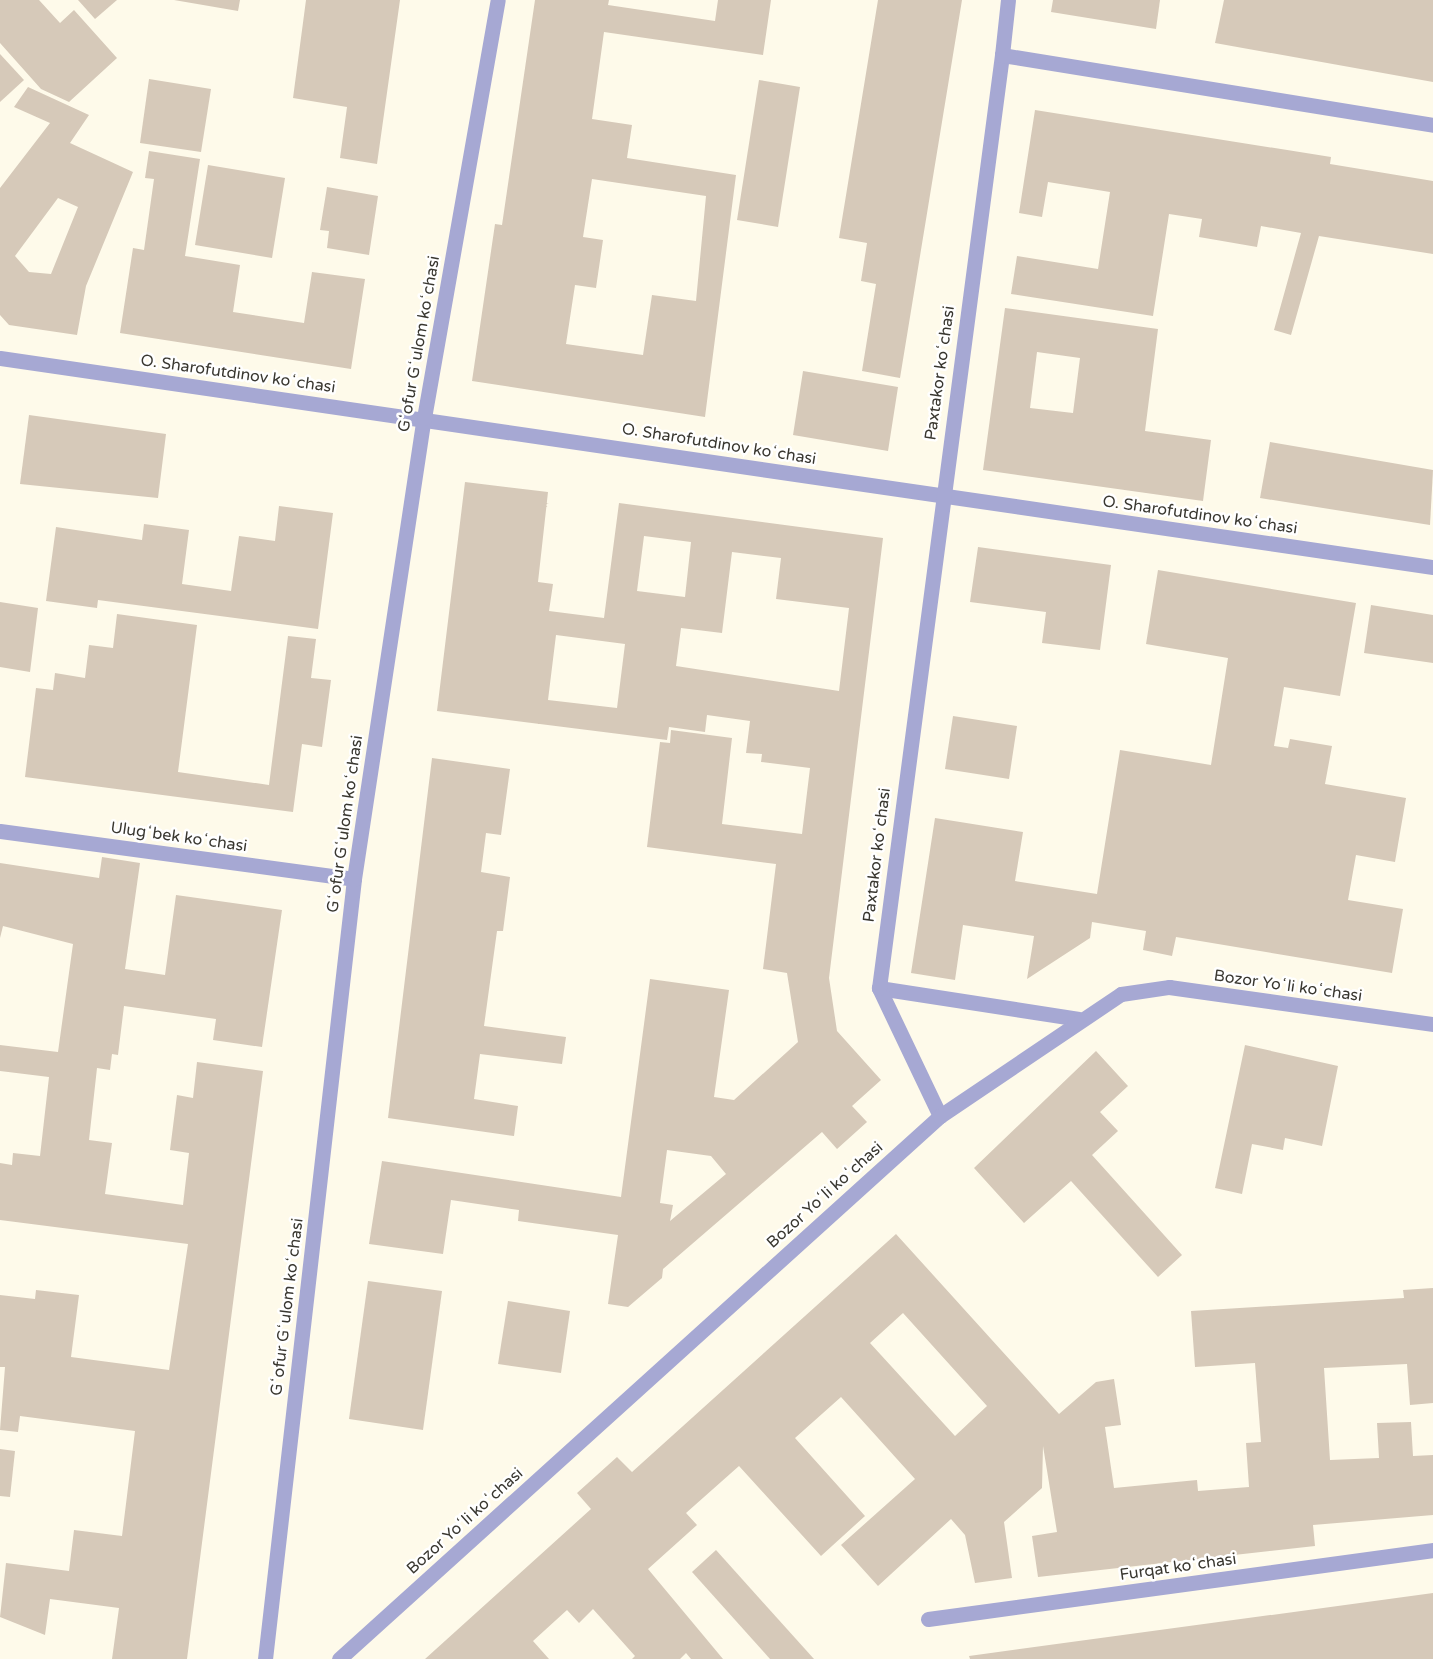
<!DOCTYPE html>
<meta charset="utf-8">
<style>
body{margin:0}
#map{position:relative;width:1433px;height:1659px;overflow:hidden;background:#fefaea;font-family:"Varela Round",sans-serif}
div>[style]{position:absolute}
.building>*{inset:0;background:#d6c9b9}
.lane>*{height:15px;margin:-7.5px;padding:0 7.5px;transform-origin:7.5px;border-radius:7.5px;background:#a6a8d3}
.street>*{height:15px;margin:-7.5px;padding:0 7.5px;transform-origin:7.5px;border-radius:7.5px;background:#a6a8d3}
span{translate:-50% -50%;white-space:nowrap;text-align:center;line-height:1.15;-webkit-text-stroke:5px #fff;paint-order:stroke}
.street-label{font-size:16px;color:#393730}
</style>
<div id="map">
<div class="building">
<i style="clip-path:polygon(0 0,39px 0,60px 23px,74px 10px,117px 58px,69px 102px,41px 89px,0 43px)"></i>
<i style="clip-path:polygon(78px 0,117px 0,95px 19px)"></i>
<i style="clip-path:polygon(174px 0,240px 0,238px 11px)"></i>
<i style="clip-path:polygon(306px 0,400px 0,377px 164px,340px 158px,347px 107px,293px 98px)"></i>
<i style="clip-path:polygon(evenodd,535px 0,609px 0,608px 5px,715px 21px,718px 0,771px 0,763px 55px,604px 32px,592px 119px,632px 125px,627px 158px,736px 175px,705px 417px,472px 381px,495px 224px,502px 225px,535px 0,592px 179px,706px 196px,696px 301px,652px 295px,643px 355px,566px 344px,575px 285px,596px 288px,603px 240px,583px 237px,592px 179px)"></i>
<i style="clip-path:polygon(878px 0,962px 0,900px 378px,862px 371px,876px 284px,861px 281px,867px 243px,839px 238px)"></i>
<i style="clip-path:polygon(1053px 0,1160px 0,1156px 29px,1051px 12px)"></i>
<i style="clip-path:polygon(1224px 0,1433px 0,1433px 82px,1215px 43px)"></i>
<i style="clip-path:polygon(0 54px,24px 80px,0 102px)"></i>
<i style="clip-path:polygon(149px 79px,211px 89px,201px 152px,140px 143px)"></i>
<i style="clip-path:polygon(759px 80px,800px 87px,778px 227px,737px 220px)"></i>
<i style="clip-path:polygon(evenodd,28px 87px,89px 115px,70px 143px,133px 172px,86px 286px,77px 335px,9px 325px,0 315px,0 188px,50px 123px,14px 107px,28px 87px,58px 198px,78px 207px,51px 274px,29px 272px,15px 256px,58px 198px)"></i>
<i style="clip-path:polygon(1035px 110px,1331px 157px,1330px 164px,1433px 181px,1433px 254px,1319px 236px,1291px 335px,1274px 330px,1301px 233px,1261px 226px,1257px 247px,1199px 237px,1202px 219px,1169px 214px,1153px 316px,1011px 294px,1017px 256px,1098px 269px,1110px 192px,1048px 182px,1042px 217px,1019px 213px)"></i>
<i style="clip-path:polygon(149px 151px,200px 159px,185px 256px,240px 265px,233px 312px,304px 323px,312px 272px,365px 279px,351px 369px,120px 333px,133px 248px,144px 250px,154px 179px,145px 178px)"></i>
<i style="clip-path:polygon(208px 165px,285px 178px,272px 258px,195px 245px)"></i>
<i style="clip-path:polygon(327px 187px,378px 196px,369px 255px,327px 248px,329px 231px,320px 230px)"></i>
<i style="clip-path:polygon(evenodd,1005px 308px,1158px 329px,1145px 431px,1211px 440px,1203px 501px,983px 470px,1005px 308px,1037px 352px,1080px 358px,1073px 413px,1030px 408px,1037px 352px)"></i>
<i style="clip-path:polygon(803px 371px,898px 387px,888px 451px,793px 435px)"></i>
<i style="clip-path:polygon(29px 415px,166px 434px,158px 498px,20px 484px)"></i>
<i style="clip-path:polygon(1270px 442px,1433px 470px,1430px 525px,1260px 498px)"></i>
<i style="clip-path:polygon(evenodd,465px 482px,548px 492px,538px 582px,553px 584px,549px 611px,604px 618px,619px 503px,883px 538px,829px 978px,837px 1031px,881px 1080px,852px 1106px,867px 1122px,837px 1149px,822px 1132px,663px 1269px,662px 1278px,628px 1307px,608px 1304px,618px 1235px,518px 1221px,519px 1210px,451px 1200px,443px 1254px,369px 1244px,382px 1161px,621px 1197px,650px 979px,729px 990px,714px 1097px,734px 1100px,798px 1042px,787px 973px,763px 969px,776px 864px,647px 847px,660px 742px,670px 743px,671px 730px,732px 738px,722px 824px,802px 834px,810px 768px,761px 762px,762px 754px,746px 753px,750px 721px,707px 715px,705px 732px,669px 727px,667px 740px,437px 711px,465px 482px,644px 536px,691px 542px,685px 597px,637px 591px,644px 536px,465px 482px,732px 552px,781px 558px,776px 599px,849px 608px,839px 691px,676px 666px,681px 628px,722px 633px,732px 552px,465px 482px,556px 635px,625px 644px,617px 708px,548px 700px,556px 635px,465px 482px,667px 1150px,711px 1156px,726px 1174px,670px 1221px,673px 1205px,660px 1203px,667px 1150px)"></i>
<i style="clip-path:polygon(279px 506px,333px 513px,318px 629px,98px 600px,97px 608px,46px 601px,56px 527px,142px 540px,144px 524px,189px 530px,182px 584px,231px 591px,239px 536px,275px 541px)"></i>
<i style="clip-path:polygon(978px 547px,1111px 565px,1100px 650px,1042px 643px,1046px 612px,970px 602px)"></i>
<i style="clip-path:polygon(1158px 570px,1356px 603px,1340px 696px,1284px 687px,1274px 746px,1288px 748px,1290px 739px,1332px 746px,1325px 784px,1406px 798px,1395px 862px,1356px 855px,1348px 900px,1403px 909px,1392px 973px,1176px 937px,1172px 956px,1143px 950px,1146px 931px,1092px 922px,1090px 938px,1027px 979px,1034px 936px,963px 925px,955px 980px,911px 973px,935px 818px,1023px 832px,1015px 881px,1097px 894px,1120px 750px,1211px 765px,1228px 658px,1146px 644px)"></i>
<i style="clip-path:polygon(0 602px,38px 608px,30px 672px,0 667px)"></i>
<i style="clip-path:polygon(1371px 605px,1433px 615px,1433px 663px,1364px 653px)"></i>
<i style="clip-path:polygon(117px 614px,197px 625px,178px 772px,269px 785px,288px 636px,316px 639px,311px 678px,331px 680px,322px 747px,302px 744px,293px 812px,25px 777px,36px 688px,53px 690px,55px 673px,85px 678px,89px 645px,113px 648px)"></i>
<i style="clip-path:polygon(953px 716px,1017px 726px,1009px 779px,945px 769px)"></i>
<i style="clip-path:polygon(432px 758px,510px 769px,501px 835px,486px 833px,481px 872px,510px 877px,503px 931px,497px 931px,484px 1026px,566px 1037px,562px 1064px,480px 1054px,474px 1099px,518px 1106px,514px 1136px,388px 1118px)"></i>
<i style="clip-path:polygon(102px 857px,140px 863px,125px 969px,165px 975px,176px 895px,282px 910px,262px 1047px,213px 1040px,216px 1019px,124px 1006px,118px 1055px,112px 1054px,110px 1070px,97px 1068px,89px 1140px,112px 1143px,105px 1194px,183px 1205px,189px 1153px,170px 1150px,177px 1095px,193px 1098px,197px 1062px,263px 1071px,187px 1659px,112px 1659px,119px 1608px,50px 1599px,45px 1635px,0 1617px,6px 1563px,69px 1571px,74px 1530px,122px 1536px,135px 1431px,20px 1416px,18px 1432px,0 1430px,5px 1367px,0 1367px,0 1295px,35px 1299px,36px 1290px,79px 1295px,71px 1357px,169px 1370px,188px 1244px,0 1220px,0 1163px,12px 1165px,13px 1153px,40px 1156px,49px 1077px,0 1071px,0 1045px,58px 1052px,73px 944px,3px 926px,0 938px,0 863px,99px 878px)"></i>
<i style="clip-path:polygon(1245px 1045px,1338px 1066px,1322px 1146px,1285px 1138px,1283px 1150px,1252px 1144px,1242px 1194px,1215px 1188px)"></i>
<i style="clip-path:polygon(1096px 1051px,1128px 1086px,1100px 1112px,1118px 1131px,1092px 1155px,1182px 1255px,1158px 1277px,1071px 1181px,1024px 1223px,974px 1168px)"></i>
<i style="clip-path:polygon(evenodd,896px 1234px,1059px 1414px,1096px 1382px,1114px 1379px,1121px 1425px,1105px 1427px,1114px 1488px,1197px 1480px,1198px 1491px,1249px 1487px,1246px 1443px,1261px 1442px,1255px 1363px,1195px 1367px,1191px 1311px,1404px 1298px,1403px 1290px,1433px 1288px,1433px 1403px,1410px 1405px,1407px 1364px,1324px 1368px,1330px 1460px,1379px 1458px,1377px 1423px,1411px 1422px,1413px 1456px,1433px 1455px,1433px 1515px,1313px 1525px,1315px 1546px,1038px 1577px,1032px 1536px,1057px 1532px,1043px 1446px,1042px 1488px,1004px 1522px,1012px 1578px,975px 1583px,965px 1535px,951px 1519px,878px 1586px,841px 1545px,915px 1479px,841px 1397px,795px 1438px,865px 1516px,821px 1556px,739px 1466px,686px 1513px,697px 1525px,648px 1569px,723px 1659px,691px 1659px,686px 1653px,680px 1659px,632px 1659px,635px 1656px,593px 1609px,579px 1623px,567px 1610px,533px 1641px,549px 1659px,425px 1659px,591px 1509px,577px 1493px,617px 1457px,632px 1472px,896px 1234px,903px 1313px,987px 1406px,955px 1436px,870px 1343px,903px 1313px)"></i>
<i style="clip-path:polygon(368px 1281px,442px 1291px,423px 1430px,349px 1419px)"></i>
<i style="clip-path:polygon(508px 1301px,570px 1311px,561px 1373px,498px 1364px)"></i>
<i style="clip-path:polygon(0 1449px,15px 1451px,10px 1497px,0 1496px)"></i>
<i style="clip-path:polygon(716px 1550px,814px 1659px,770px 1659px,692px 1572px)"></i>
<i style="clip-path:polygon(1433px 1593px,1433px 1659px,970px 1659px,969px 1656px)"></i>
</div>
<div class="lane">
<i style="left:928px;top:1619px;width:510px;rotate:-7.78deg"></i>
</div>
<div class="street">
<i style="left:1002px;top:55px;width:55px;rotate:-83.8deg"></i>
<i style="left:0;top:358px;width:1448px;rotate:8.3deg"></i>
<i style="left:0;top:831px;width:357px;rotate:7.7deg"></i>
<i style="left:879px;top:988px;width:202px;rotate:8.8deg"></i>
<i style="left:940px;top:1116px;width:142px;rotate:-115.5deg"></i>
<i style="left:879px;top:988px;width:941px;rotate:-82.49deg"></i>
<i style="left:1002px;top:55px;width:437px;rotate:9.2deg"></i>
<i style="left:265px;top:1659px;width:785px;rotate:-83.49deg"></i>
<i style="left:354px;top:879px;width:466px;rotate:-81.4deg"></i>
<i style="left:424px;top:418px;width:424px;rotate:-80deg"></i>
<i style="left:339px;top:1659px;width:810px;rotate:-42.1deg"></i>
<i style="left:940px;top:1116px;width:218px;rotate:-34deg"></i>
<i style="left:1121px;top:994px;width:49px;rotate:-8.3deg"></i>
<i style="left:1169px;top:987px;width:267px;rotate:8deg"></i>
</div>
<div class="street-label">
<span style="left:419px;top:344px;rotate:-80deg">Gʻofur Gʻulom koʻchasi</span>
<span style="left:940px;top:373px;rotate:-82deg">Paxtakor koʻchasi</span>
<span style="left:238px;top:374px;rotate:8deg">O. Sharofutdinov koʻchasi</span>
<span style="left:719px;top:444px;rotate:9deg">O. Sharofutdinov koʻchasi</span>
<span style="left:1200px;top:515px;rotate:8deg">O. Sharofutdinov koʻchasi</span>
<span style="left:345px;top:824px;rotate:-82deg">Gʻofur Gʻulom koʻchasi</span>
<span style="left:179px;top:837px;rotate:8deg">Ulugʻbek koʻchasi</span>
<span style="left:877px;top:855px;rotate:-83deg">Paxtakor koʻchasi</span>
<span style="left:1288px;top:986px;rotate:8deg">Bozor Yoʻli koʻchasi</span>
<span style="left:825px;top:1195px;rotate:-42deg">Bozor Yoʻli koʻchasi</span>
<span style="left:287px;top:1307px;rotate:-83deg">Gʻofur Gʻulom koʻchasi</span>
<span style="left:465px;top:1521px;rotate:-42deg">Bozor Yoʻli koʻchasi</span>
<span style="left:1178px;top:1567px;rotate:-8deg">Furqat koʻchasi</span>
</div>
</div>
